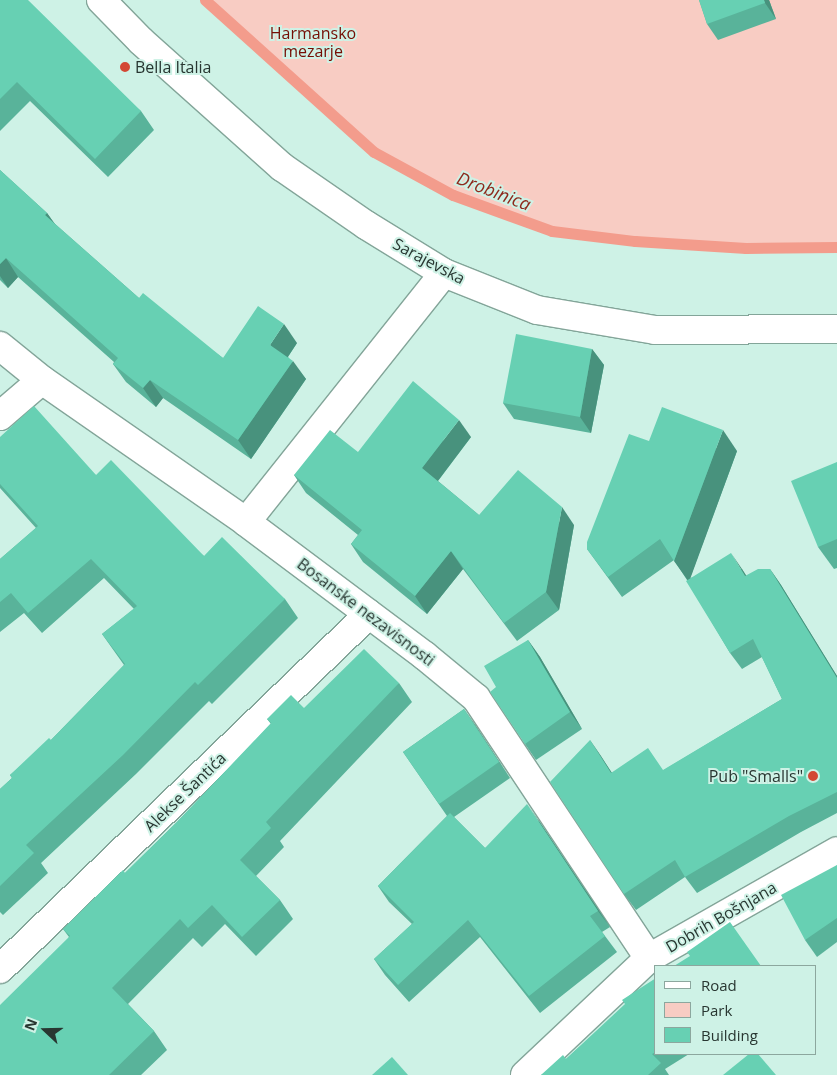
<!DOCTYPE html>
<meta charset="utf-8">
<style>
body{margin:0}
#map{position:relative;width:837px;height:1075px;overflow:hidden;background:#cef2e6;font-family:"Open Sans",sans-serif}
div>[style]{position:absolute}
.green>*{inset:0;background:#f8ccc3}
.stream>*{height:11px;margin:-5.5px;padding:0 5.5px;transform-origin:5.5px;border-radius:5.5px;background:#f39c8c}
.roads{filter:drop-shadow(1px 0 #83a599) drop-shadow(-1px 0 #83a599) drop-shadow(0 1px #83a599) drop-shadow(0 -1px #83a599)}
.minor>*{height:28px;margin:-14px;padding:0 14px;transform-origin:14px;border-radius:14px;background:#fff}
.wall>*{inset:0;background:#59b39a}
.shaded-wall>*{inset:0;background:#48927d}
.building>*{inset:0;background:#67d0b3}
.dots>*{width:14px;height:14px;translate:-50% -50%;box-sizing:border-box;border:2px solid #cef2e6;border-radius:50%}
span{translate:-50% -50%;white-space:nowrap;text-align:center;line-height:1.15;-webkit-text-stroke:4px #cef2e6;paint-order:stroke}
.park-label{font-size:16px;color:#750e04}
.poi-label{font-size:16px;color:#283631}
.left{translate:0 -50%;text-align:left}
.right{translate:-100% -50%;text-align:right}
.street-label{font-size:16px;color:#283631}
.water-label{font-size:18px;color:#8e2a1d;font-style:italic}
.legend{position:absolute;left:654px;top:965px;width:162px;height:90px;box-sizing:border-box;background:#cef2e6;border:1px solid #8ca79e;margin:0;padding:6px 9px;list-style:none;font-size:15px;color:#283631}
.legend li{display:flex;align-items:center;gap:10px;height:25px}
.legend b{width:25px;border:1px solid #8ca79e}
.north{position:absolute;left:20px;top:1005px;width:50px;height:50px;-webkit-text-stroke:4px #cef2e6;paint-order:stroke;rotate:291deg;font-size:14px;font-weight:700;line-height:20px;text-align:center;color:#283631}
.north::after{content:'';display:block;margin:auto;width:18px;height:22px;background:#283631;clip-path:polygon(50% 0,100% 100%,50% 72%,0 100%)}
</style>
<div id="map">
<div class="green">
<i style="clip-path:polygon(205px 0,837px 0,837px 247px,746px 248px,635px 241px,552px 231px,453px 195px,374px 152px)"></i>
</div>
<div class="stream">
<i style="left:205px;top:0;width:227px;rotate:42deg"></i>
<i style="left:374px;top:152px;width:90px;rotate:28.6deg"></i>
<i style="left:453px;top:195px;width:105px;rotate:20deg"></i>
<i style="left:552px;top:231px;width:84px;rotate:6.9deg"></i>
<i style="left:635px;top:241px;width:111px;rotate:3.6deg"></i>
<i style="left:746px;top:248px;width:91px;rotate:-0.6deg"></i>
</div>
<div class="roads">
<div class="minor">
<i style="left:101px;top:0;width:57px;rotate:45.7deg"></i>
<i style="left:141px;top:41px;width:189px;rotate:41.8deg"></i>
<i style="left:282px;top:167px;width:102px;rotate:34.6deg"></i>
<i style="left:366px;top:225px;width:92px;rotate:31.6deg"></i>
<i style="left:444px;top:273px;width:100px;rotate:21.7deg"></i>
<i style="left:537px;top:310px;width:120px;rotate:9.6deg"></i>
<i style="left:655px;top:330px;width:182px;rotate:-0.3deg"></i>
<i style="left:0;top:346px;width:54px;rotate:39deg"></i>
<i style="left:42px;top:380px;width:249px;rotate:34.8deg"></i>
<i style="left:246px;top:522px;width:224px;rotate:36.8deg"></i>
<i style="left:425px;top:656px;width:66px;rotate:39.5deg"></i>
<i style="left:476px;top:698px;width:312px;rotate:56.4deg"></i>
<i style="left:0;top:416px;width:55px;rotate:-40.6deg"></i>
<i style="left:246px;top:522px;width:318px;rotate:-51.5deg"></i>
<i style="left:0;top:969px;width:512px;rotate:-43.89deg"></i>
<i style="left:525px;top:1075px;width:170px;rotate:-43.3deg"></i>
<i style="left:649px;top:958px;width:216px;rotate:-29.6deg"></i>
</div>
</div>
<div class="wall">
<i style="clip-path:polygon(0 0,141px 111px,154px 130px,108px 177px,30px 101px,0 131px)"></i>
<i style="clip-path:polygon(699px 0,769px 0,776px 19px,718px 40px,707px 24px)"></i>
<i style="clip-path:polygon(0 170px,47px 213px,54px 223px,139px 298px,223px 358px,297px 343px,288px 357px,306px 379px,251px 459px,163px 398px,156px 407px,126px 382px,113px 364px,114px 362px,18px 277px,8px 288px,0 280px)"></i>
<i style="clip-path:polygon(592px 349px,604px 365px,591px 433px,514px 419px,503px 403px)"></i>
<i style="clip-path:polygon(0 437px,96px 475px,204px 556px,285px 599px,298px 618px,212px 704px,209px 701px,136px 774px,41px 863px,48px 873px,3px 915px,0 912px,0 789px,12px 778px,10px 775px,51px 740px,124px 665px,102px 634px,134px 609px,104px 578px,42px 633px,24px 613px,0 632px,0 559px,36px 528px,0 488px)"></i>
<i style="clip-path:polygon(471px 437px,438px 481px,479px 515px,574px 525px,559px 610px,517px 641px,463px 569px,427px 614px,363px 562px,351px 544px,358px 535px,306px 493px,294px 475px,358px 452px)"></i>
<i style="clip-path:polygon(649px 441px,737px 451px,690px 578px,742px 569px,746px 576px,770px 569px,781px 585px,837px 676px,837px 813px,801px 832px,697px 893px,685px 877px,636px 910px,624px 894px,590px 740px,612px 773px,664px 770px,782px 699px,762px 657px,742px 669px,730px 653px,687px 580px,674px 560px,622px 597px,587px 549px)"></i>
<i style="clip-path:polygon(837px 462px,837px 568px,834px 569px,818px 547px)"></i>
<i style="clip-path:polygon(528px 640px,540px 657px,582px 729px,536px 760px,525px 744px,496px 687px)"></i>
<i style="clip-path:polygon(399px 683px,412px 702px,280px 841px,284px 847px,256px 876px,280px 900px,293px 919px,256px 956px,225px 924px,202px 947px,193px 938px,128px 1004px,154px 1031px,167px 1050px,141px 1075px,0 1075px,69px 937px,63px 929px,125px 873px,177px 822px,271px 724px,267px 719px)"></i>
<i style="clip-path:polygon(464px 709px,510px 778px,454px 817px,485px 848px,539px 821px,610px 927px,602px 932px,617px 952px,540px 1013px,480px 937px,409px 1002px,385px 975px,374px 959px,412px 924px,389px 902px,378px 886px,447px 816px,403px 752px)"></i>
<i style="clip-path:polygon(837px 865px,837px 942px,817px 957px,805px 940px)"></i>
<i style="clip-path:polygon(656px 978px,656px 1054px,689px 1054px,665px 1069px,669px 1075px,541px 1075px,566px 1059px)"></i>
</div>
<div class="shaded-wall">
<i style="clip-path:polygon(764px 0,769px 0,776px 19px,765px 3px)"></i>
<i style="clip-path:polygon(47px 213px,60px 231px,45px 215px)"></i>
<i style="clip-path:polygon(6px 258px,18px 277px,8px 288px,0 276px,0 264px)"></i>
<i style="clip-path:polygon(284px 324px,297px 343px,283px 364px,270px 345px)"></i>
<i style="clip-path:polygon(592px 349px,604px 365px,591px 433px,580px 417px)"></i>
<i style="clip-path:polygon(293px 361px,306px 379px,251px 459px,238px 440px)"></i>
<i style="clip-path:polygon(150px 380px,163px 398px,156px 407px,143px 388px)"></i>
<i style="clip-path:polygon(459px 420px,471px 437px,434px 486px,422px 468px)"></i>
<i style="clip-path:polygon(723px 430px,737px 451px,689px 582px,674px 561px)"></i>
<i style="clip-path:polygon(562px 507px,574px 525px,559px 610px,546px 592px)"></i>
<i style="clip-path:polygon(451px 551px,463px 569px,427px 614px,415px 596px)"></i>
<i style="clip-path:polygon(731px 553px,742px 569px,757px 592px,745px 576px)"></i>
<i style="clip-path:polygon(770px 569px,781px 585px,837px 676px,837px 678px)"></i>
<i style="clip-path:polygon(528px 640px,540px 657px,582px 729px,570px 712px)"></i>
<i style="clip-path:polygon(464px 709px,476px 726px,510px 778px,499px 762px)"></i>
<i style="clip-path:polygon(590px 740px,601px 756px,622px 789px,611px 773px)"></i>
<i style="clip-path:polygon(527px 804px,539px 821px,610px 927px,598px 911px)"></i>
</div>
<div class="building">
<i style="clip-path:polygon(0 0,28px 0,141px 111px,95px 159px,17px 82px,0 99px)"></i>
<i style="clip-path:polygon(699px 0,764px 0,765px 3px,707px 24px)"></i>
<i style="clip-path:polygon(0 170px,47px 213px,45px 215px,139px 298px,143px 293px,223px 358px,258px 306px,284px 324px,270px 345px,293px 361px,238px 440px,150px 380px,143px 388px,113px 364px,118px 358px,6px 258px,0 264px)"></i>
<i style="clip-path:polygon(516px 334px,592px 349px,580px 417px,503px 403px)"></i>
<i style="clip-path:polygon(413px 381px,459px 420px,422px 468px,479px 515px,518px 470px,562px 507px,546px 592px,504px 623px,451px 551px,415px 596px,351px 544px,362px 530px,294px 475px,330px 430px,358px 452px)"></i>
<i style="clip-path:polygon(34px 406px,96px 475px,111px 460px,204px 556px,222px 537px,285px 599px,198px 685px,195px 682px,123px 755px,26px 845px,34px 853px,0 886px,0 789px,12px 778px,10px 775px,49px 738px,51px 740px,125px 664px,102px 634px,137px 606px,91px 559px,28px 613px,11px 593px,0 602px,0 559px,38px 526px,0 484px,0 437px)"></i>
<i style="clip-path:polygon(662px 407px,723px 430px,674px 561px,660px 539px,608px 577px,587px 549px,587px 542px,629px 434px,649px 441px)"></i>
<i style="clip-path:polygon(837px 462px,837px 539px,818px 547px,791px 481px)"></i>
<i style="clip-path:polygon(731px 553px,745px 576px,758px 569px,770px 569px,837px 678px,837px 792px,789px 816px,685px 877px,675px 860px,624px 894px,550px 782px,590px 740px,611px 773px,648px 748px,663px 770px,782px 699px,753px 639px,730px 653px,686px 581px)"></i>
<i style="clip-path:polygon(528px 640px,570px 712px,525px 744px,490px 692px,496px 687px,484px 666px)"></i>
<i style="clip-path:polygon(364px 649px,399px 683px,266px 822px,271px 828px,240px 860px,280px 900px,242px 937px,212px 905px,188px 928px,180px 919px,112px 988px,154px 1031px,109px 1075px,0 1075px,0 1005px,70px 936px,63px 929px,123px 870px,125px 873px,177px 822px,271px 723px,267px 719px,291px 695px,304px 708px)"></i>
<i style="clip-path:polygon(464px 709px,499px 762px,439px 804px,403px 752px)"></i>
<i style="clip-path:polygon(527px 804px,598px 911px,590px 916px,605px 936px,529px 996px,468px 920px,398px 985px,374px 959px,414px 922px,378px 886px,450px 813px,485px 848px)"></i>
<i style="clip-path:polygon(837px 865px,837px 918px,805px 940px,781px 895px)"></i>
<i style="clip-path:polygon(730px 922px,761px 966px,674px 966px,690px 956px,687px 952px)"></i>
<i style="clip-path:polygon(656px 978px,656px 1052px,652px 1054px,661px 1063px,648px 1075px,541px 1075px,563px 1055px,566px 1059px,625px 1004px,622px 1000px)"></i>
<i style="clip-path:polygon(749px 1054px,758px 1054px,776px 1075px,723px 1075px)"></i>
<i style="clip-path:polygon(392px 1057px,408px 1075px,372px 1075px)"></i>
</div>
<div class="dots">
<i style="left:125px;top:67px;background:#d34734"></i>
<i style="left:813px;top:776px;background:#d34734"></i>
</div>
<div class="park-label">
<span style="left:313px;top:42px">Harmansko<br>mezarje</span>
</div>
<div class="poi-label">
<span class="left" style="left:135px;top:67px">Bella Italia</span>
<span class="right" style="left:803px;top:776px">Pub "Smalls"</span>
</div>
<div class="street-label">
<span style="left:429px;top:261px;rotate:28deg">Sarajevska</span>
<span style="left:366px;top:612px;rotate:37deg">Bosanske nezavisnosti</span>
<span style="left:185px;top:792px;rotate:-44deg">Alekse Šantića</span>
<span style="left:721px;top:917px;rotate:-30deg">Dobrih Bošnjana</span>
</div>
<div class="water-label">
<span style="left:494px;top:191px;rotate:21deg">Drobinica</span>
</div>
<ul class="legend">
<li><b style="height:6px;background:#fff"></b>Road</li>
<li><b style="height:14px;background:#f8ccc3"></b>Park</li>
<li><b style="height:14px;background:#67d0b3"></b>Building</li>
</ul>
<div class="north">N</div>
</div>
